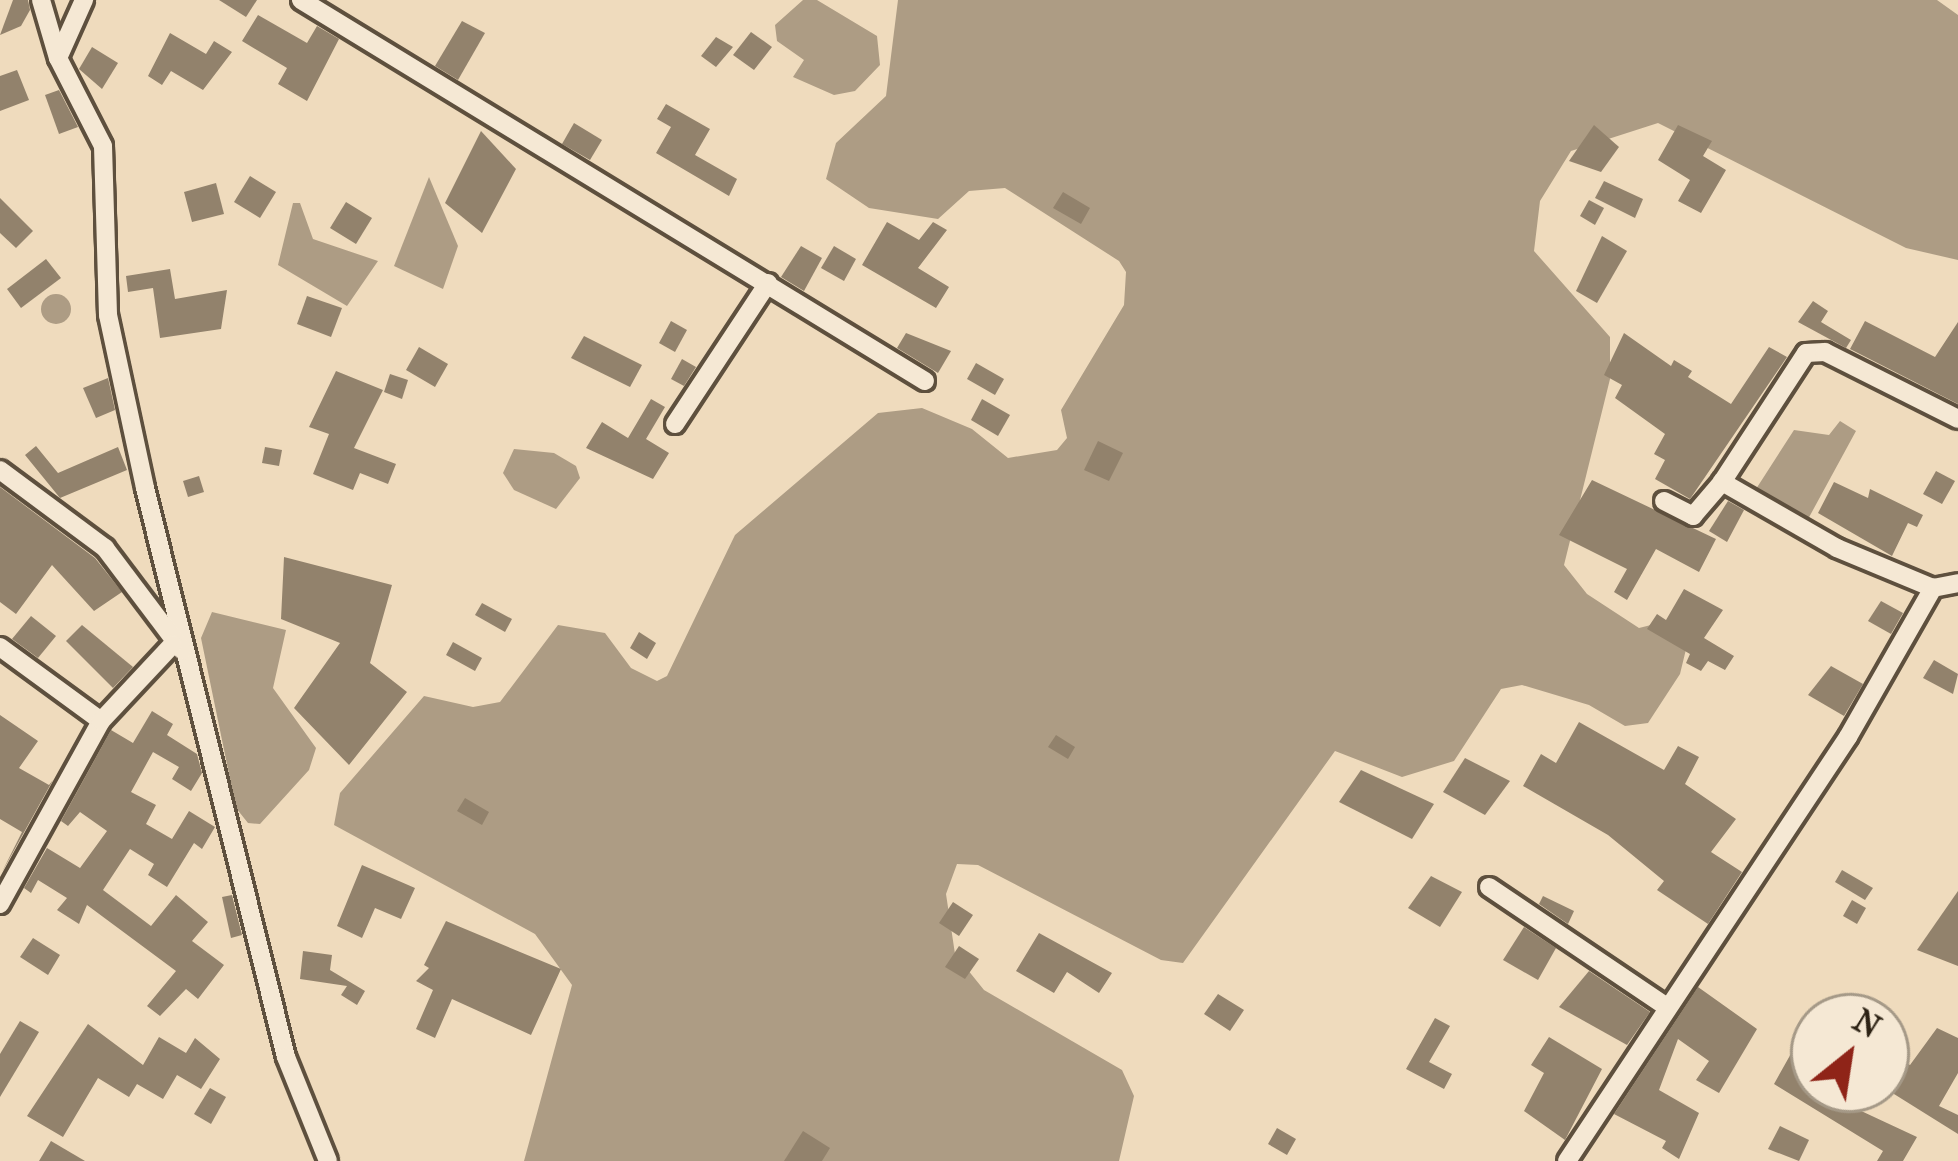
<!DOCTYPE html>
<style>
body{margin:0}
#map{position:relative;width:1958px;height:1161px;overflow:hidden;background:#efdbbd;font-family:"IM FELL French Canon",serif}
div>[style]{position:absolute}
.water>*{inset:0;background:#ad9c84}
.round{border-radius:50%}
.building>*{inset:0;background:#92826c}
.roads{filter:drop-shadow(3px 0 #5e503e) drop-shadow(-3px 0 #5e503e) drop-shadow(0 3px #5e503e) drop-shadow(0 -3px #5e503e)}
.minor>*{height:18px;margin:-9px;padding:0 9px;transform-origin:9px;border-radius:9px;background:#f5e8d4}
span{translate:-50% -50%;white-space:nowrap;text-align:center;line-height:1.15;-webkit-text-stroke:10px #f5e8d4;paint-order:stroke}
.north{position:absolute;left:1790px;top:993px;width:120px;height:120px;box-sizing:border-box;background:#f5e8d4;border:3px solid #a59987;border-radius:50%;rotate:30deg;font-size:33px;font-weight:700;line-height:48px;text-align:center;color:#2d2214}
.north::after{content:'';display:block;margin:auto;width:42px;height:54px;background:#8f2418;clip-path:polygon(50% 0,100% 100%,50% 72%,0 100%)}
</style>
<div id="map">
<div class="water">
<i style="clip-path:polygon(803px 0,817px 0,877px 36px,880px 65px,855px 91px,834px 95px,793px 77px,804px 60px,777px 41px,775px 25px)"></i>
<i style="clip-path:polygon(898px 0,1937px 0,1958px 15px,1958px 260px,1906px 248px,1658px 123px,1571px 151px,1540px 201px,1534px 251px,1610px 337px,1610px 379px,1564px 565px,1587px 594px,1639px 628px,1679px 618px,1688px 641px,1680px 674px,1648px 723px,1625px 726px,1589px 705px,1522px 685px,1501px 689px,1454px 761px,1402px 777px,1335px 751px,1183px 963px,1161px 960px,978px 865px,957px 864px,946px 894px,955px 954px,984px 990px,1122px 1070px,1134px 1096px,1119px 1161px,524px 1161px,572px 985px,535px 934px,334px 825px,340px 793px,424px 696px,473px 707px,500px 702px,558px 625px,605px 633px,631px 668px,657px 681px,667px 676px,735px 535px,878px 413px,922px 408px,972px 429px,1008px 458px,1057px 450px,1067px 438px,1061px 410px,1124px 305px,1126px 272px,1119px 261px,1005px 188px,969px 191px,938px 219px,869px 208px,826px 179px,836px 143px,886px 96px)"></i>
<i style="clip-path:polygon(429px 177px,458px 246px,443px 289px,394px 266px)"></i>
<i style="clip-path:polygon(293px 203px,300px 203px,313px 239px,378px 261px,347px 306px,278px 265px)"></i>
<i class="round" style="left:41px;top:294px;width:30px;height:30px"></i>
<i style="clip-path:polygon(1840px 421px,1856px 431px,1807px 521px,1756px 489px,1794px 430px,1829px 435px)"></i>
<i style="clip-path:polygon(514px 449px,554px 453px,576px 466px,580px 478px,556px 509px,514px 490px,503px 473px)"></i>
<i style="clip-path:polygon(212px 612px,286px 630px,273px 688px,316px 748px,309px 770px,260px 824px,248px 823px,236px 808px,201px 638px)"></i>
</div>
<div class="building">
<i style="clip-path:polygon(13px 0,28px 0,30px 10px,21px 26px,0 35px)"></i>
<i style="clip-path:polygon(219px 0,257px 0,246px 17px)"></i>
<i style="clip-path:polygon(258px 15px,307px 43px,317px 26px,339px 39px,307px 101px,278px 84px,287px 68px,242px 41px)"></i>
<i style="clip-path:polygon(462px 21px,485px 33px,458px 80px,435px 66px)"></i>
<i style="clip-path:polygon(751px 32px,772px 47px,754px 70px,733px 55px)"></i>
<i style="clip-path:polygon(170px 33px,206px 54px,214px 41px,232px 52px,203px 90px,171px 71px,162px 85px,148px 76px)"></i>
<i style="clip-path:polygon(716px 37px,733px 47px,716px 67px,701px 56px)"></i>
<i style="clip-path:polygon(92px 47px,118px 63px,102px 89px,79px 69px)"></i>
<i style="clip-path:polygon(17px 70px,29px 100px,0 111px,0 76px)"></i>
<i style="clip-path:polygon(59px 90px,78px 127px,59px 134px,45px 95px)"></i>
<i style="clip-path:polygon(666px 104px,710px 129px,695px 155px,737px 179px,729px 196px,656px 153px,671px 127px,657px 119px)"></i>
<i style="clip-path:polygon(574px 123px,602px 140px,590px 160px,562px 144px)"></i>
<i style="clip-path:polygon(1594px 125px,1619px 147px,1601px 172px,1569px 161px)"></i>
<i style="clip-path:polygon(1678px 125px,1712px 141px,1703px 156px,1726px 170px,1701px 213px,1678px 201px,1690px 180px,1658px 160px)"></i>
<i style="clip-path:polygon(481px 131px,516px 169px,482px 233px,445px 203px)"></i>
<i style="clip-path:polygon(250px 176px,276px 192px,260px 218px,234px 202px)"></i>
<i style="clip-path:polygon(1604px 181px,1643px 199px,1635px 218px,1595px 198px)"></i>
<i style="clip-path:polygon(216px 183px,224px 214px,192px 222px,184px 192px)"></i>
<i style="clip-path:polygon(1063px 192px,1090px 208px,1081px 224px,1053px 208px)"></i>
<i style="clip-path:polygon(0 198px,33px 231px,16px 248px,0 233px)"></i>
<i style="clip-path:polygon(1589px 200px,1604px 208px,1595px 225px,1580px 216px)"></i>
<i style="clip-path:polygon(346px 202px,372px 218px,356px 244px,330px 228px)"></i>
<i style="clip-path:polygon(887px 222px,919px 240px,933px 222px,947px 230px,918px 268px,949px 287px,936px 308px,862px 265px)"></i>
<i style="clip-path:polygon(1602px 236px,1627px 251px,1597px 303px,1576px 291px)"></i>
<i style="clip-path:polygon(801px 246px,822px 258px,804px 291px,781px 277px)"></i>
<i style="clip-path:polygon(834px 246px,856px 259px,844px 281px,821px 268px)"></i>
<i style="clip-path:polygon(46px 259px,61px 278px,21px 308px,7px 289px)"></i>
<i style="clip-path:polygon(170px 269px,175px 299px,227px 290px,221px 329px,160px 338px,153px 288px,128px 292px,126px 276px)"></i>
<i style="clip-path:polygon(307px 296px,342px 308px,331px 337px,297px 324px)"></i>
<i style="clip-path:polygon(1813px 301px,1828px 311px,1821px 322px,1851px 340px,1846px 348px,1798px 322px)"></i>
<i style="clip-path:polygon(671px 321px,687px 330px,675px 352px,659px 343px)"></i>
<i style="clip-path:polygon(1865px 321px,1935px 357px,1958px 322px,1958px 404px,1850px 349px)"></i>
<i style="clip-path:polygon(906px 333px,951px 351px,938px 373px,897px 348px)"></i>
<i style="clip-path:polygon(1624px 333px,1671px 366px,1674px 360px,1692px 371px,1688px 377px,1731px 404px,1769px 347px,1787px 357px,1690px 499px,1655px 479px,1665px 460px,1654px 454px,1665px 434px,1615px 398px,1622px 385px,1604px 375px)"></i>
<i style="clip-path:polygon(584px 336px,642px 365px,630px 387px,571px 358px)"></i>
<i style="clip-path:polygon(419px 347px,448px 364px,435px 387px,406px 370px)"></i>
<i style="clip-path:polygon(682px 359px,696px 367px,684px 386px,671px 379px)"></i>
<i style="clip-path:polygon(976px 363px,1004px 379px,995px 395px,967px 379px)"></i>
<i style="clip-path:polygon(336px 371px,383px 390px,354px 448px,396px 464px,388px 484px,360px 473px,353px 490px,313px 474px,329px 434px,309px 427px)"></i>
<i style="clip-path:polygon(390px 374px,408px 380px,402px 399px,384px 392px)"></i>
<i style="clip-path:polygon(108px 378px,115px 410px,96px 418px,83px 388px)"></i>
<i style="clip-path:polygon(651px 399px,665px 407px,646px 439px,669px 453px,653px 479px,586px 448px,602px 422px,628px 438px)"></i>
<i style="clip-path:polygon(982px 399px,1010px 415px,998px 436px,971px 420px)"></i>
<i style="clip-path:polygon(1098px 441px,1123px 453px,1109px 481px,1084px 470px)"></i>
<i style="clip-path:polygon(36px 446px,58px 473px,118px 447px,127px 470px,60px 498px,25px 455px)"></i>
<i style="clip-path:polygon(265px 447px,282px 450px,279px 466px,262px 463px)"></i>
<i style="clip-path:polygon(1936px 471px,1955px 481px,1942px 504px,1923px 494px)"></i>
<i style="clip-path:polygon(199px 476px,204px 492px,188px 497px,183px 481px)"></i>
<i style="clip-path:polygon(1592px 480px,1716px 539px,1699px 572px,1656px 549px,1627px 600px,1614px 592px,1627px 569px,1559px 535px)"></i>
<i style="clip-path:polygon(1834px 482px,1868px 498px,1870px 489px,1923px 515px,1917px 527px,1908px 523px,1892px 556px,1818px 513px)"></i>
<i style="clip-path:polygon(0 487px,95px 558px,122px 592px,94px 611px,52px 565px,16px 614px,0 602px)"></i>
<i style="clip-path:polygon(1728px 501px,1744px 510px,1727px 542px,1709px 531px)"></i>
<i style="clip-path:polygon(284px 557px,392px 585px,370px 663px,407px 692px,349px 765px,294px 708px,340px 643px,281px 619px)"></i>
<i style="clip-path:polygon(1684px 589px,1723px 610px,1704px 638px,1734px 656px,1725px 670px,1708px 661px,1701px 671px,1686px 663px,1690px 654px,1647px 629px,1657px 614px,1666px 620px)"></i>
<i style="clip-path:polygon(1881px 601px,1903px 613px,1891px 634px,1868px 621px)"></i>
<i style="clip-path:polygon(482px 603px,512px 619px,505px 632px,475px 615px)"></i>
<i style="clip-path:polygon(31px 616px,56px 636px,38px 658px,12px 639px)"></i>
<i style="clip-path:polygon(82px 625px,133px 667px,113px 688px,66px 641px)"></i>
<i style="clip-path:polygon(639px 632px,656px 643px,647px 659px,630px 648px)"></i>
<i style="clip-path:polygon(453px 642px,482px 658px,475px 671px,446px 655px)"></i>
<i style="clip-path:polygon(1934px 660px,1958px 674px,1953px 694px,1923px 678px)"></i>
<i style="clip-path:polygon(1831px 666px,1863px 684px,1844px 716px,1808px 695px)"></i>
<i style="clip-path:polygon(152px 711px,173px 724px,167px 735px,197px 754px,202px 773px,191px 791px,172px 779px,179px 767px,153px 752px,131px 792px,156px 805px,146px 824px,172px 839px,189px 811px,215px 827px,202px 849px,194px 843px,167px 887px,148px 875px,154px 864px,130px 849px,103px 890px,151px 926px,176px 895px,208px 922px,192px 941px,224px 965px,198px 999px,186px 989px,160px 1016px,147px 1006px,176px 971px,87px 905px,79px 924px,57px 910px,67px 898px,38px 880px,31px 893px,24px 888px,47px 848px,80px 868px,107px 831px,80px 812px,68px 826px,61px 821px,111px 730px,133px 743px)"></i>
<i style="clip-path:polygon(0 715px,38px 741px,19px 768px,49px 785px,53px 780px,2px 872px,22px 832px,0 819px)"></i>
<i style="clip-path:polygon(1579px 722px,1664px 770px,1678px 746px,1699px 757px,1685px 784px,1736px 819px,1711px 852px,1742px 872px,1708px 924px,1657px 890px,1664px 881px,1608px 835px,1523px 786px,1541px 754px,1556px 763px)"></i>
<i style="clip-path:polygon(1056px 735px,1075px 747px,1068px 759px,1048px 747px)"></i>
<i style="clip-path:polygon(1465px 758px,1510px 781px,1485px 815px,1443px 792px)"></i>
<i style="clip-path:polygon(1361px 770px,1434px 804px,1412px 839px,1339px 802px)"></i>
<i style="clip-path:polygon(465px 798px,489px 812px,482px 825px,457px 811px)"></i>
<i style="clip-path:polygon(362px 865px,415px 888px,401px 919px,375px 908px,362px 938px,337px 926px)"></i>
<i style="clip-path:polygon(1842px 870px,1873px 888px,1865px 900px,1835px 882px)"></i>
<i style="clip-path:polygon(1431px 876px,1462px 892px,1440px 927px,1408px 908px)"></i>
<i style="clip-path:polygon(1958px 891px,1958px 966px,1917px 950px)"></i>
<i style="clip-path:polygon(232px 895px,242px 935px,231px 938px,222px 897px)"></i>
<i style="clip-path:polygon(1543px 896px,1574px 911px,1568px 924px,1539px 904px)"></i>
<i style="clip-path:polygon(1852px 900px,1866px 908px,1857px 924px,1843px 916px)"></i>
<i style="clip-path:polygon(953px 902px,973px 915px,959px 936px,939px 923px)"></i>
<i style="clip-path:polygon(446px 921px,561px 969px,531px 1035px,452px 999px,435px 1038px,416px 1029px,433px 990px,416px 981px,429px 968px,424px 965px)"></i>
<i style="clip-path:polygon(1524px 927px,1556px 948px,1538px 980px,1503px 960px)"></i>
<i style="clip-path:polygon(1039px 933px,1112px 973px,1099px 993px,1067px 972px,1054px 993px,1016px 971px)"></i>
<i style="clip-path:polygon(33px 938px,60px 955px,48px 975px,20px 957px)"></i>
<i style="clip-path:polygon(959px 946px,979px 959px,965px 979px,945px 967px)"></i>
<i style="clip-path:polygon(303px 951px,332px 955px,330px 970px,365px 991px,357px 1005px,341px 995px,347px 986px,300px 979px)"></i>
<i style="clip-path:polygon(1589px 971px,1650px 1012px,1627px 1045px,1559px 1007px)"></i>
<i style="clip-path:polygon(1698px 987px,1757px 1029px,1719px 1093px,1696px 1080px,1709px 1061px,1678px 1039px,1659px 1090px,1699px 1113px,1679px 1159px,1662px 1148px,1666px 1141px,1614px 1114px)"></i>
<i style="clip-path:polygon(1218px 994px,1244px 1010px,1230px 1031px,1204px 1014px)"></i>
<i style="clip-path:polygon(1435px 1018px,1450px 1026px,1429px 1062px,1452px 1074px,1444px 1089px,1406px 1069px)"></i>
<i style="clip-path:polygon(20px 1021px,39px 1032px,0 1097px,0 1054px)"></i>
<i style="clip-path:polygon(88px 1024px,143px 1065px,159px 1037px,186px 1053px,195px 1038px,220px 1059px,201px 1089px,177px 1075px,163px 1099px,137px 1084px,129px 1097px,98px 1078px,63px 1137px,27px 1116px)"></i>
<i style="clip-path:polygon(1937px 1028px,1958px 1038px,1958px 1073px,1939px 1106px,1958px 1115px,1958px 1134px,1886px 1089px,1886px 1051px,1910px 1065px)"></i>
<i style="clip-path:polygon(1549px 1037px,1602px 1069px,1565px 1140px,1524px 1111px,1544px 1073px,1531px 1065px)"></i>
<i style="clip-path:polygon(1797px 1043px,1814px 1052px,1814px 1089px,1917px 1137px,1903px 1161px,1877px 1161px,1883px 1151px,1774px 1084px)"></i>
<i style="clip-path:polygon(210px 1088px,226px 1097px,211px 1124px,194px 1114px)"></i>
<i style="clip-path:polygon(1780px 1126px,1809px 1140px,1799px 1161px,1768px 1149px)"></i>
<i style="clip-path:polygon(1277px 1128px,1296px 1139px,1287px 1155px,1268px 1144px)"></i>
<i style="clip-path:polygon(803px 1131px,830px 1148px,822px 1161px,784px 1161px)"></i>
<i style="clip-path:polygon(51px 1141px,85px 1161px,39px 1161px)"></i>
</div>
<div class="roads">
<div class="minor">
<i style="left:41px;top:0;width:60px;rotate:73.7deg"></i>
<i style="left:58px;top:58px;width:99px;rotate:62.9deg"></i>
<i style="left:103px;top:146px;width:169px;rotate:88.3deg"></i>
<i style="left:108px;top:315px;width:177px;rotate:77.9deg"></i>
<i style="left:145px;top:488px;width:586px;rotate:76.08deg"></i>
<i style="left:286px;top:1057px;width:112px;rotate:68deg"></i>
<i style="left:301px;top:0;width:731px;rotate:31.41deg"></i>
<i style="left:58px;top:58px;width:64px;rotate:-65.9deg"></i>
<i style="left:675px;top:424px;width:169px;rotate:-56.6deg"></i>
<i style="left:0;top:470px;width:131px;rotate:36.6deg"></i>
<i style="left:105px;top:548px;width:128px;rotate:53deg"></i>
<i style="left:1664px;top:501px;width:33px;rotate:27deg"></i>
<i style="left:1693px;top:516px;width:45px;rotate:-49.5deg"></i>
<i style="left:1933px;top:588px;width:104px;rotate:-157.4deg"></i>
<i style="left:1837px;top:548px;width:133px;rotate:-150.1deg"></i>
<i style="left:1722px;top:482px;width:154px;rotate:-56.9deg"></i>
<i style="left:1806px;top:353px;width:19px;rotate:-3deg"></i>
<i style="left:1825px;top:352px;width:149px;rotate:26.7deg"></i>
<i style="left:0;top:647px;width:125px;rotate:36.2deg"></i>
<i style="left:1489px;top:887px;width:215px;rotate:34deg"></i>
<i style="left:0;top:904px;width:209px;rotate:-61.1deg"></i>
<i style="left:101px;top:721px;width:105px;rotate:-46.9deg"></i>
<i style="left:1567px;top:1161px;width:509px;rotate:-56.47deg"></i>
<i style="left:1848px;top:737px;width:172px;rotate:-60.3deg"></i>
<i style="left:1933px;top:588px;width:25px;rotate:-11deg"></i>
</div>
</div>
<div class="north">N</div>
</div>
